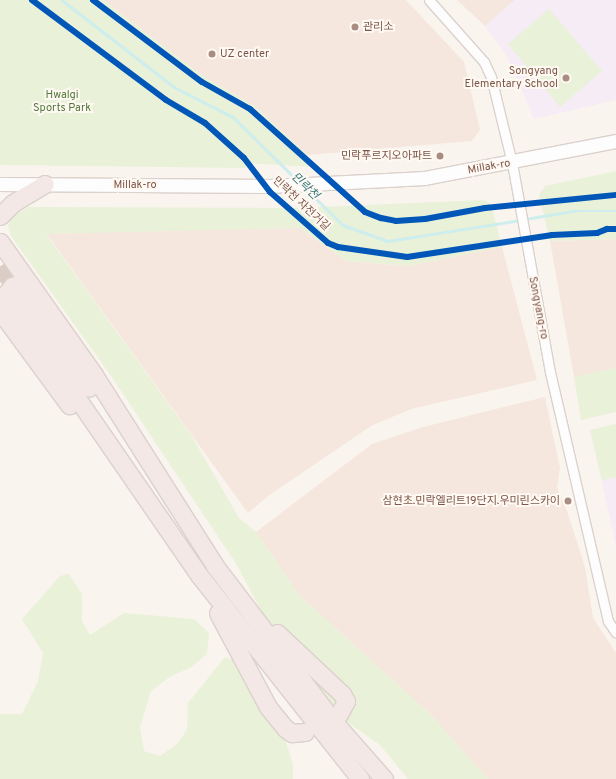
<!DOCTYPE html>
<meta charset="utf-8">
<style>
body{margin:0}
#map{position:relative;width:616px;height:779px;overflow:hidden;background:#faf4ef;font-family:Overpass,"Noto Sans KR",sans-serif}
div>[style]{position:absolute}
.residential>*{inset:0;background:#f5e7dd}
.education>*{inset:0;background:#f5ecf6}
.green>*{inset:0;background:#e9f1d8}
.stream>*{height:2.5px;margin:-1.25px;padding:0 1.25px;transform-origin:1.25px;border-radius:1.25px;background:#ceeded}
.highway-tunnel>*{height:17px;margin-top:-8.5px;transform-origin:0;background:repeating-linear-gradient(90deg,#dbccc5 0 17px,transparent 0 25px)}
.roads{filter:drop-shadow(1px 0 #dbd1cc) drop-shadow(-1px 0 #dbd1cc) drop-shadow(0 1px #dbd1cc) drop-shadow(0 -1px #dbd1cc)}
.street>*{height:9px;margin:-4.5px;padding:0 4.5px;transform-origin:4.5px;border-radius:4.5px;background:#fefdfd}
.secondary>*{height:13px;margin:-6.5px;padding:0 6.5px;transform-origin:6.5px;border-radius:6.5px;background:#fefdfd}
.highway>*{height:17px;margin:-8.5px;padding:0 8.5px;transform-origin:8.5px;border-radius:8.5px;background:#f3e8e6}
.cycleway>*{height:6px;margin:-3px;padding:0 3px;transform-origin:3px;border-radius:3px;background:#0057b8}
.dots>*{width:11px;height:11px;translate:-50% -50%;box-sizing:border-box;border:2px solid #fff9f3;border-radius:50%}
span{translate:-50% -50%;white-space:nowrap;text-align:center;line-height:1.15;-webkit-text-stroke:4px #fff9f3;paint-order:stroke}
.poi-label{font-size:11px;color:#7e5648}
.left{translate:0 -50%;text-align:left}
.right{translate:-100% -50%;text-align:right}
.park-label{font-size:11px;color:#537839}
.street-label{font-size:11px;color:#7e5648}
.water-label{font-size:12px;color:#37797d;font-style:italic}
</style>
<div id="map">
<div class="residential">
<i style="clip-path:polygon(103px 0,406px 0,464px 62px,480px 130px,472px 141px,307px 155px,256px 107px,200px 74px)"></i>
<i style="clip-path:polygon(457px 0,515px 0,485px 26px)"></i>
<i style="clip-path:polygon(299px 228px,347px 261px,408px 266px,502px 247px,537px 380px,411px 409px,371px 426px,268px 496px,248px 513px,46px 233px)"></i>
<i style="clip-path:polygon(616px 239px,616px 368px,574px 377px,550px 241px)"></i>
<i style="clip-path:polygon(545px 397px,560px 468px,557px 488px,567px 511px,585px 567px,593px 618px,616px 653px,616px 779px,488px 779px,429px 713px,299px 595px,256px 532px,372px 444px,423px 427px)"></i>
</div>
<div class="education">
<i style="clip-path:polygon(515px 0,616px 0,616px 100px,534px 119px,507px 56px,485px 26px)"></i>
<i style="clip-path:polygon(616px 424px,616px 545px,590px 430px)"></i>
</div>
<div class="green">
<i style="clip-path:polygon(0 0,103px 0,200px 74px,256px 107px,307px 155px,312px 167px,248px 163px,245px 168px,0 165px)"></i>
<i style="clip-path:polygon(549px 9px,602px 71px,560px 107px,508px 44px)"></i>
<i style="clip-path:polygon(616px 171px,616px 239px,550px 241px,539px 195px,545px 186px)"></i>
<i style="clip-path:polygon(484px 200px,491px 204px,502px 247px,408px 266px,347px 261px,299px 228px,46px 234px,191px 435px,239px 518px,256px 532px,299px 595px,429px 713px,488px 779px,408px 779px,380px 745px,346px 721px,270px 627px,235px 562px,109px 373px,11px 236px,8px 226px,12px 216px,29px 207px,295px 208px)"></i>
<i style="clip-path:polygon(616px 368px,616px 412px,581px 420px,574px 377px)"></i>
<i style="clip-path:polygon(616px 424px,616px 477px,602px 480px,590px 430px)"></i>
<i style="clip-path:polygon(69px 574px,82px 594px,82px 621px,90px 635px,124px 613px,194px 619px,209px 633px,207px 654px,190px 668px,171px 676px,151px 691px,140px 727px,144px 751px,160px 756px,177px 744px,187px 730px,188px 703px,225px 657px,239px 662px,282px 729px,293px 765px,293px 779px,0 779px,0 714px,22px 714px,38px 681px,43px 653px,22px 619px,60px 576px)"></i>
</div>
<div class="stream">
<i style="left:62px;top:0;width:142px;rotate:37.8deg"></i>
<i style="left:174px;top:87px;width:66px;rotate:27deg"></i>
<i style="left:233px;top:117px;width:90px;rotate:44.5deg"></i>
<i style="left:306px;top:189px;width:52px;rotate:44.2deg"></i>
<i style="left:343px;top:225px;width:48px;rotate:19.6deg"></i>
<i style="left:388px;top:241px;width:134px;rotate:-9deg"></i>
<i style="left:525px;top:219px;width:50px;rotate:-9.3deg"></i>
<i style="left:574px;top:211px;width:42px"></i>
</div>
<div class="highway-tunnel">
<i style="left:0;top:266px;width:37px;rotate:55deg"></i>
</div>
<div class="roads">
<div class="street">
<i style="left:429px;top:0;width:83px;rotate:48.4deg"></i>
<i style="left:484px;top:62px;width:17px;rotate:65deg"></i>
<i style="left:491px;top:77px;width:89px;rotate:76.3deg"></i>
<i style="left:512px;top:163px;width:212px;rotate:79.7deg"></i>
<i style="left:550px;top:372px;width:256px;rotate:76.9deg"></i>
<i style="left:608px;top:621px;width:14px;rotate:56deg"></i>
</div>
<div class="secondary">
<i style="left:0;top:184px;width:270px;rotate:0.4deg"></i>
<i style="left:270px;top:186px;width:155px;rotate:-3deg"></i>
<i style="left:425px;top:178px;width:195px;rotate:-11deg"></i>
</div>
<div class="highway">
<i style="left:0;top:216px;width:18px;rotate:-45deg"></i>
<i style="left:13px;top:203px;width:37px;rotate:-31deg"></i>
<i style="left:0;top:242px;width:163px;rotate:54.7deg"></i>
<i style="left:94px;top:375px;width:226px;rotate:57.6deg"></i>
<i style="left:215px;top:566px;width:195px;rotate:52.7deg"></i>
<i style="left:333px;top:721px;width:77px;rotate:48.7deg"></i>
<i style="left:21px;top:296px;width:114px;rotate:53.5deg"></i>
<i style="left:10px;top:301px;width:333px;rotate:55.4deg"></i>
<i style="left:199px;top:575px;width:260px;rotate:51.7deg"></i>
<i style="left:2px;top:309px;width:10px;rotate:-90deg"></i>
<i style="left:2px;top:299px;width:16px;rotate:-52deg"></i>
<i style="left:12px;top:286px;width:7px;rotate:-16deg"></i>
<i style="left:19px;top:284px;width:14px;rotate:17deg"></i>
<i style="left:0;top:311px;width:117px;rotate:53.7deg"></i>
<i style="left:218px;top:613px;width:106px;rotate:62deg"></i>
<i style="left:268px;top:707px;width:27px;rotate:51deg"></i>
<i style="left:285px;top:728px;width:9px;rotate:36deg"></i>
<i style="left:292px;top:733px;width:13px;rotate:-4deg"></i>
<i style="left:277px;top:633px;width:89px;rotate:43.2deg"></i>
<i style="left:342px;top:694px;width:8px;rotate:60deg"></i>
<i style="left:346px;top:701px;width:15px;rotate:118deg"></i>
</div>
</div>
<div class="cycleway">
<i style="left:32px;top:0;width:167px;rotate:36.7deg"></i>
<i style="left:166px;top:100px;width:45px;rotate:30.5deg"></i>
<i style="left:205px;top:123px;width:52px;rotate:41.9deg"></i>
<i style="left:244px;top:158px;width:43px;rotate:52.6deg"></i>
<i style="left:270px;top:192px;width:77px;rotate:41.3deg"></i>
<i style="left:328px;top:243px;width:11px;rotate:22deg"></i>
<i style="left:338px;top:247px;width:70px;rotate:8.2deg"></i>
<i style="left:407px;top:257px;width:147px;rotate:-8.6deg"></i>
<i style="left:552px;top:235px;width:45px;rotate:-2.5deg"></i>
<i style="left:597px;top:233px;width:11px;rotate:-22deg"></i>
<i style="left:607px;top:229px;width:9px"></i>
<i style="left:93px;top:0;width:136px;rotate:37deg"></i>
<i style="left:202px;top:82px;width:55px;rotate:29.4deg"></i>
<i style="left:250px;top:109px;width:154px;rotate:41.8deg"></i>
<i style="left:365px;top:212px;width:17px;rotate:21deg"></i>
<i style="left:381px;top:218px;width:15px;rotate:11deg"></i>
<i style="left:396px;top:221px;width:29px;rotate:-4deg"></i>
<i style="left:425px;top:219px;width:61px;rotate:-10.4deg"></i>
<i style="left:485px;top:208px;width:132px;rotate:-5.7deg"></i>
</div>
<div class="dots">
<i style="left:355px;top:27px;background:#a98d82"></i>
<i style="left:212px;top:54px;background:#a98d82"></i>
<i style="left:566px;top:78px;background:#a98d82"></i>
<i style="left:440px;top:156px;background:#a98d82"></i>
<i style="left:568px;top:501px;background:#a98d82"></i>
</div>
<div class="poi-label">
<span class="left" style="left:363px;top:27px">관리소</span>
<span class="left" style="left:220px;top:54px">UZ center</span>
<span class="right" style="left:558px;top:78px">Songyang<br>Elementary School</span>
<span class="right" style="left:432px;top:156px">민락푸르지오아파트</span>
<span class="right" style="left:560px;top:501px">삼현초.민락엘리트19단지.우미린스카이</span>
</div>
<div class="park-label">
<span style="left:62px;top:102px">Hwalgi<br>Sports Park</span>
</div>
<div class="street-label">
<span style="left:489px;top:167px;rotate:-10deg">Millak-ro</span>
<span style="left:135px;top:185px">Millak-ro</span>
<span style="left:301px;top:204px;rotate:43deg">민락천 자전거길</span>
<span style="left:538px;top:308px;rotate:79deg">Songyang-ro</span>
</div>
<div class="water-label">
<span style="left:304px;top:187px;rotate:44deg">민락천</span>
</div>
</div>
